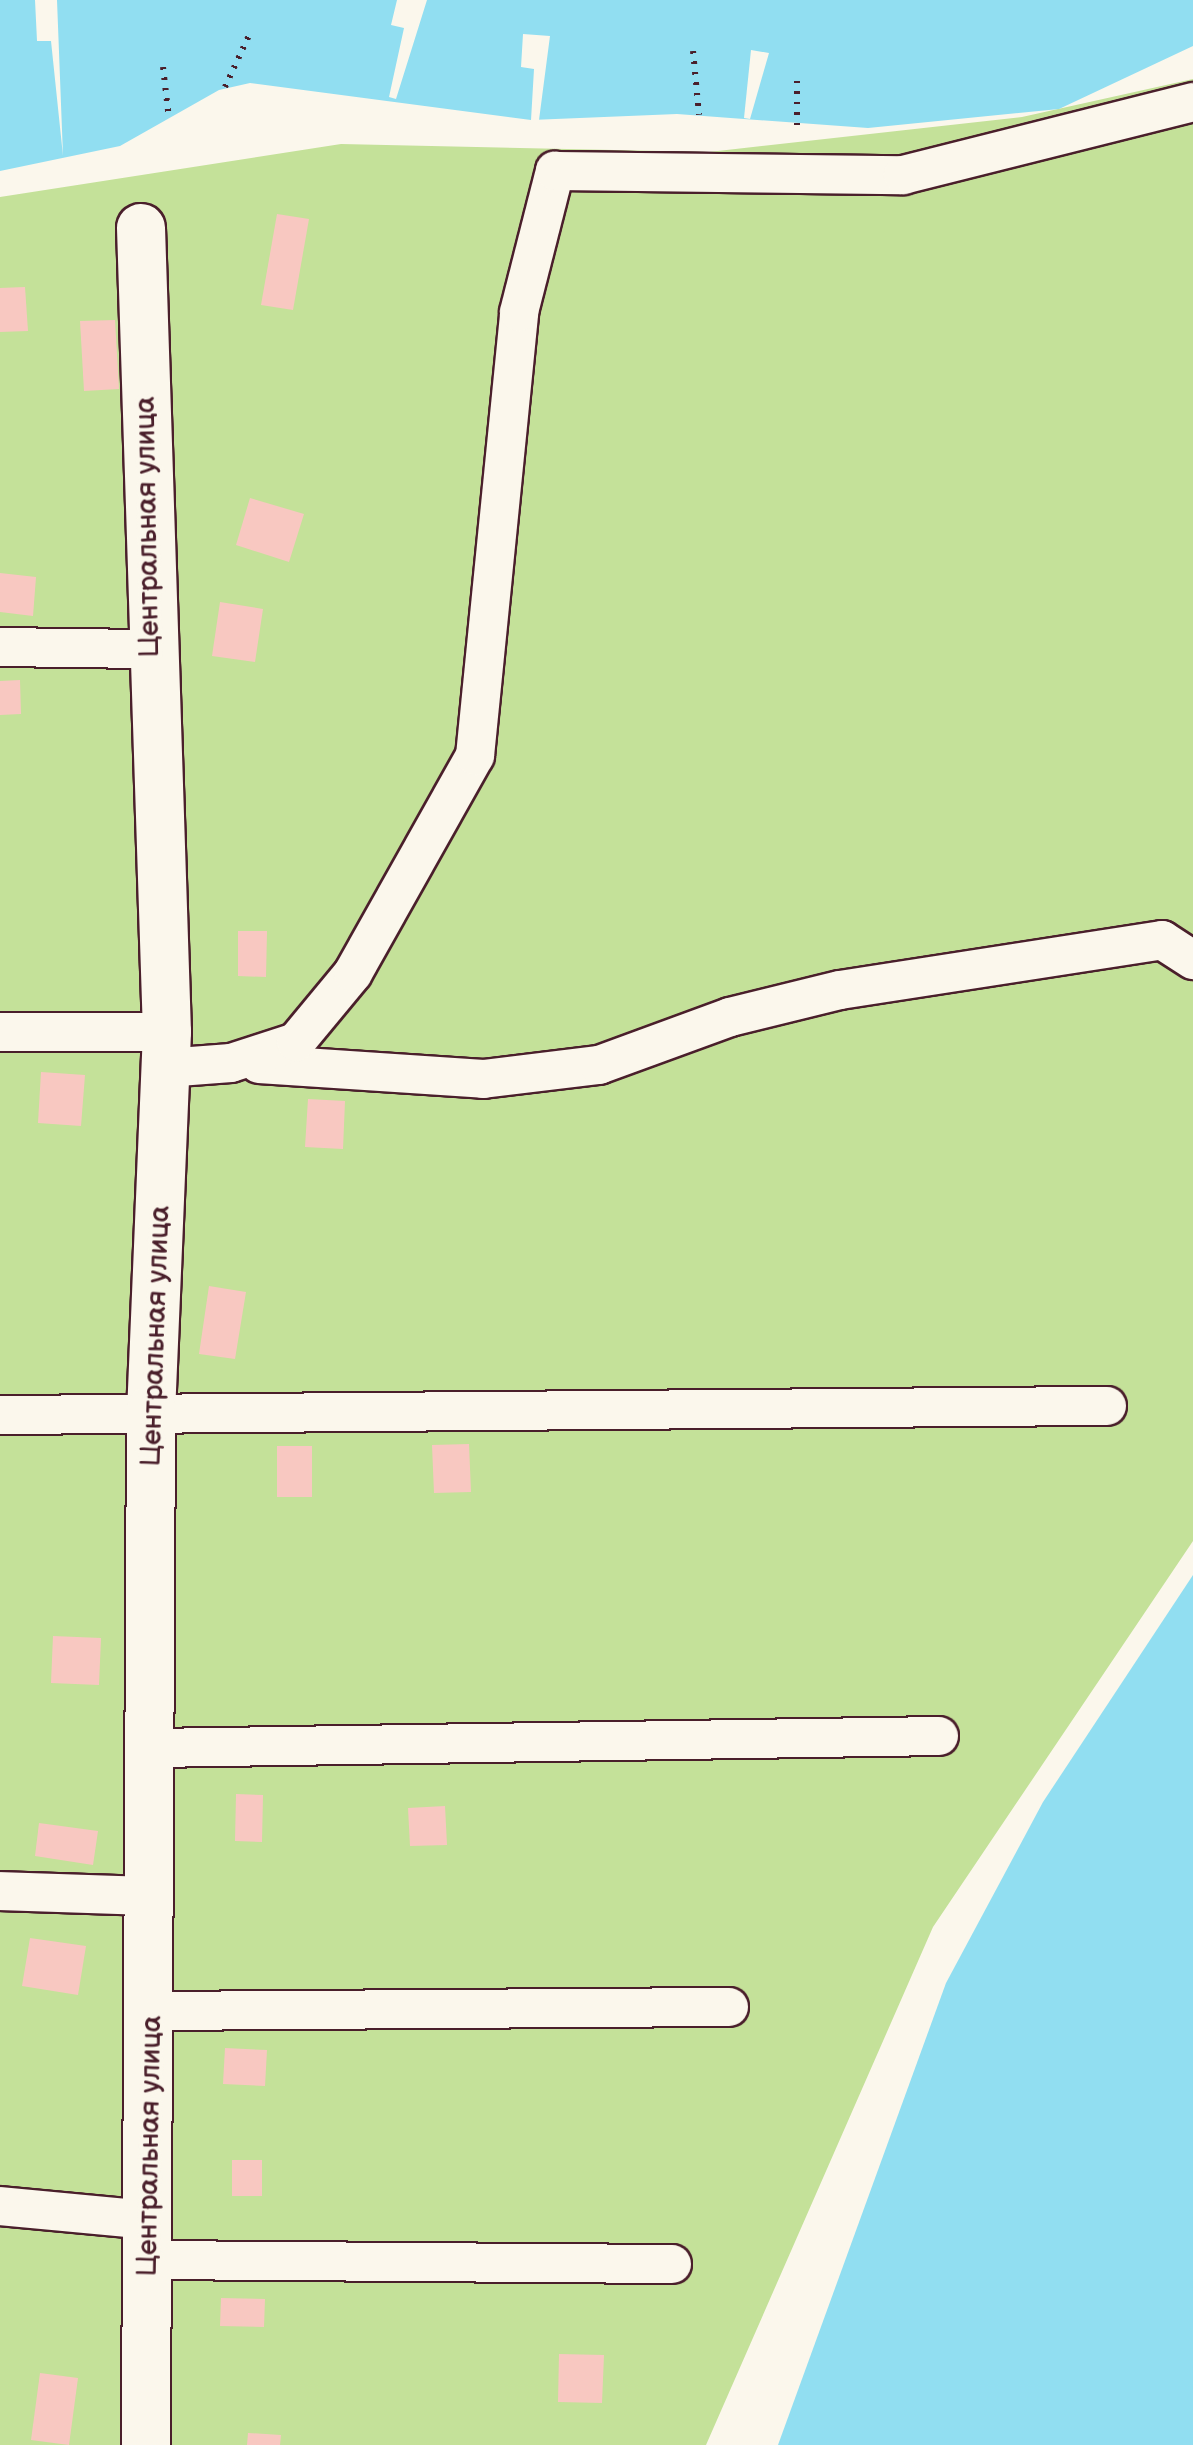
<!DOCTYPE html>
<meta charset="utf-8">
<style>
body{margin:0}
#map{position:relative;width:1193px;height:2445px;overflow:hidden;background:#fbf7ec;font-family:"Balsamiq Sans",sans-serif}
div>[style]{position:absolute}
.green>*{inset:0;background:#c4e199}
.water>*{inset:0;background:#91def1}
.pier>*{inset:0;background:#fbf7ec}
.building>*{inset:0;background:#f8c8c1}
.path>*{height:6px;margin-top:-3px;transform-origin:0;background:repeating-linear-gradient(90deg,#4a1f2b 0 2.5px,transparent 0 10.5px)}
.roads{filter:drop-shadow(2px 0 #4a1f2b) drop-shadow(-2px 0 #4a1f2b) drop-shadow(0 2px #4a1f2b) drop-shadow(0 -2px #4a1f2b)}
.minor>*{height:38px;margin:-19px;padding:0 19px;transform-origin:19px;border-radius:19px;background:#fbf7ec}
.tertiary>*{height:48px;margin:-24px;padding:0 24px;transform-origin:24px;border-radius:24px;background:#fbf7ec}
span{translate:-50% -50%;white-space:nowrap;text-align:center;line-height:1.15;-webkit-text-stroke:8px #fbf7ec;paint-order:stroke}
.street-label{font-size:28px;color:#4a1f2b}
</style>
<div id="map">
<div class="green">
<i style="clip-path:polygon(1193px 79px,1193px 1541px,933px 1927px,706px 2445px,0 2445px,0 197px,341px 144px,709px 152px,1022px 117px)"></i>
</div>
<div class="water">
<i style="clip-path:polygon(0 0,1193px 0,1193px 46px,1059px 109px,868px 128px,677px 114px,531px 120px,250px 83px,219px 90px,120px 146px,0 171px)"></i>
<i style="clip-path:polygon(1193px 1575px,1193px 2445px,778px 2445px,946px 1983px,1043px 1802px)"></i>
</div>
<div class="pier">
<i style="clip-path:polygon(35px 0,57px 0,63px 156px,51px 41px,37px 41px)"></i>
<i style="clip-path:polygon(397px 0,427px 0,396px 99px,389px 97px,404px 28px,391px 25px)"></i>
<i style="clip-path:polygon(523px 34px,550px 36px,539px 120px,531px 120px,534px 69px,521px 67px)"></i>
<i style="clip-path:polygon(751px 50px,769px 53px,750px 119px,744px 118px)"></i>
</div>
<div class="building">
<i style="clip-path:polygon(277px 214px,309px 219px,293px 310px,261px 305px)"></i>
<i style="clip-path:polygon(25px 287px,28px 331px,0 332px,0 288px)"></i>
<i style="clip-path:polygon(115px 320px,119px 389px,84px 391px,80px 321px)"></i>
<i style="clip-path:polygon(250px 498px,304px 514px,289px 562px,236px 545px)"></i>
<i style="clip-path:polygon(0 573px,36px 577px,33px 616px,0 612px)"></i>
<i style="clip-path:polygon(220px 602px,263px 609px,255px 662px,212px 656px)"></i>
<i style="clip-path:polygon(20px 680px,21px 714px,0 715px,0 681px)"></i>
<i style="clip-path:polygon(238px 931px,267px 931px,266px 977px,238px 976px)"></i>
<i style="clip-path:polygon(41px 1072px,85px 1075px,81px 1126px,38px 1123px)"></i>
<i style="clip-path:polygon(308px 1099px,345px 1101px,343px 1149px,305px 1147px)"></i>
<i style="clip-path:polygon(209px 1286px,246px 1292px,235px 1359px,199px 1354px)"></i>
<i style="clip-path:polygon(469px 1444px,471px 1492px,434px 1493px,432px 1445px)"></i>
<i style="clip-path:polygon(277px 1446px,312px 1446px,312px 1497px,277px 1497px)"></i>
<i style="clip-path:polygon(53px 1636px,101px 1638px,99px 1685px,51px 1683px)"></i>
<i style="clip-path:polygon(236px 1794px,263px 1795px,262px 1842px,235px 1841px)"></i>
<i style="clip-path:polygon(445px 1806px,447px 1845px,410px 1846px,408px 1808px)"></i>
<i style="clip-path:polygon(39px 1823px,98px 1831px,93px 1865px,35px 1856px)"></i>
<i style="clip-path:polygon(30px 1938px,86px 1946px,78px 1995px,22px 1986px)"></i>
<i style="clip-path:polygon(225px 2048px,267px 2050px,265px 2086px,223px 2084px)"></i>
<i style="clip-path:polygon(232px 2160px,262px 2160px,262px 2196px,232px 2196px)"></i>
<i style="clip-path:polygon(221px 2298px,265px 2299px,264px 2327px,220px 2326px)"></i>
<i style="clip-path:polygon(559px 2354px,604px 2355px,602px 2403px,558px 2402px)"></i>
<i style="clip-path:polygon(40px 2373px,78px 2378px,69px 2445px,31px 2440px)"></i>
<i style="clip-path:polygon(248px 2433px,281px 2435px,280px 2445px,247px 2445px)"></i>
</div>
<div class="path">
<i style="left:693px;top:51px;width:64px;rotate:84.6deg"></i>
<i style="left:163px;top:67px;width:52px;rotate:83.4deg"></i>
<i style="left:225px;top:87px;width:62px;rotate:-65.1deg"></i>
<i style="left:797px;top:125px;width:52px;rotate:-90deg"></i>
</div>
<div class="roads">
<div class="minor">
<i style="left:0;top:647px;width:150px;rotate:0.8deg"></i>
<i style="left:0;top:1032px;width:167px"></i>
<i style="left:259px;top:1064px;width:225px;rotate:3.8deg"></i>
<i style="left:483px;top:1079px;width:117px;rotate:-6.9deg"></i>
<i style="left:599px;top:1065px;width:140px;rotate:-20.1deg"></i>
<i style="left:730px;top:1017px;width:113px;rotate:-13.8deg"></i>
<i style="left:840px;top:990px;width:326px;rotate:-8.8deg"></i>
<i style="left:1162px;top:940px;width:37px;rotate:33deg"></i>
<i style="left:165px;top:1068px;width:66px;rotate:-4.3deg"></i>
<i style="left:231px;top:1063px;width:68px;rotate:-17.9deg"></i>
<i style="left:296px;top:1042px;width:89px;rotate:-50.4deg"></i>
<i style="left:353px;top:973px;width:249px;rotate:-60.7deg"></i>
<i style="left:475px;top:756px;width:446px;rotate:-84.3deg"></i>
<i style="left:519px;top:312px;width:146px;rotate:-75.7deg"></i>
<i style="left:555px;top:171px;width:348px;rotate:0.7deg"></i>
<i style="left:903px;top:175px;width:299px;rotate:-14.1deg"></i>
<i style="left:0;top:1415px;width:1107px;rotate:-0.47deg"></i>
<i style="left:152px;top:1748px;width:787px;rotate:-0.87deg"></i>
<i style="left:0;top:1891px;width:152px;rotate:1.9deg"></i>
<i style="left:151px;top:2011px;width:578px;rotate:-0.4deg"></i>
<i style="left:0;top:2206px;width:150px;rotate:5.4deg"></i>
<i style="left:149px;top:2260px;width:523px;rotate:0.44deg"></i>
</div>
<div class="tertiary">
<i style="left:141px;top:228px;width:804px;rotate:88.15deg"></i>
<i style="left:167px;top:1032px;width:377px;rotate:92.4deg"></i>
<i style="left:151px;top:1409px;width:1036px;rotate:90.28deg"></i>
</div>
</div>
<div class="street-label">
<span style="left:148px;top:527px;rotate:-91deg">Центральная улица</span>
<span style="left:156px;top:1336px;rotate:-88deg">Центральная улица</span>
<span style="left:150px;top:2146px;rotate:-89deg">Центральная улица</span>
</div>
</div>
